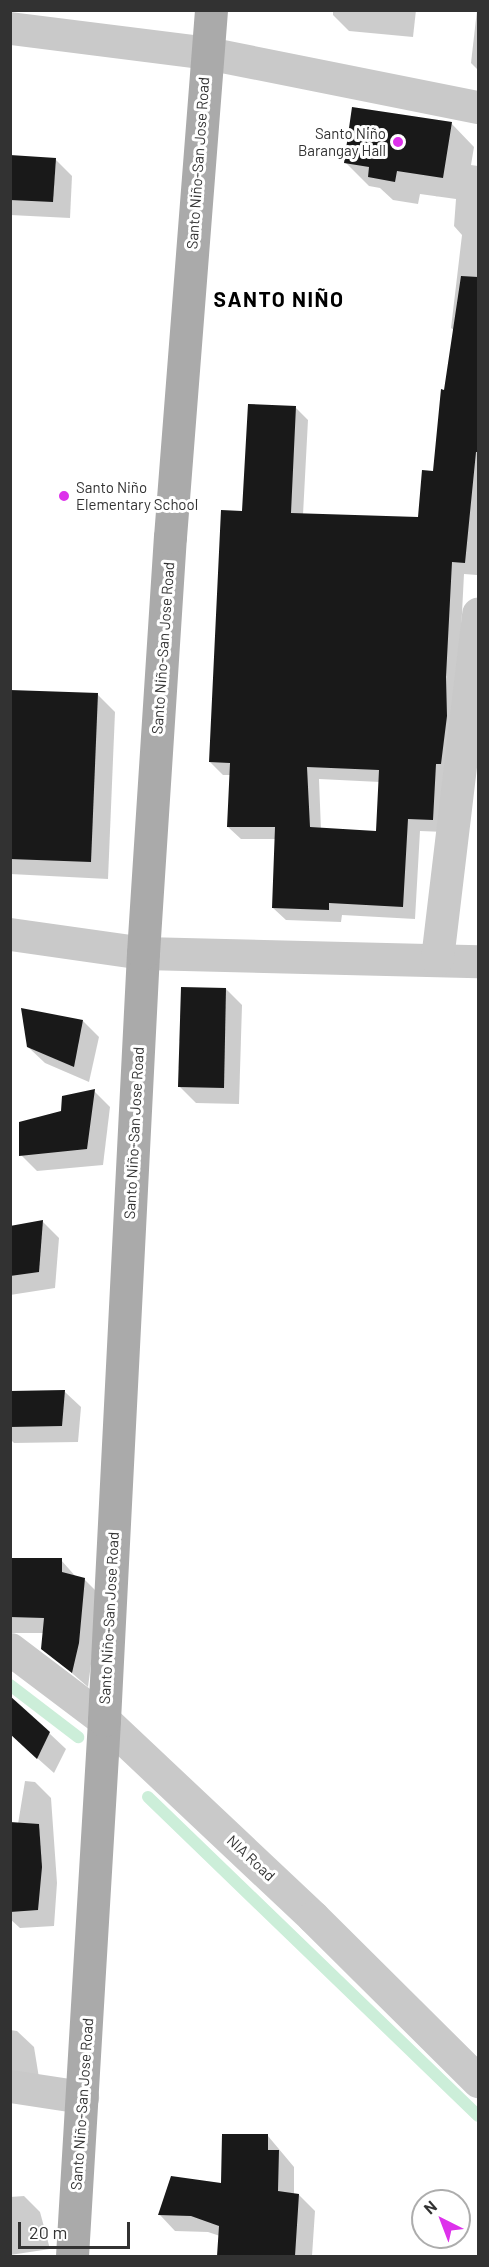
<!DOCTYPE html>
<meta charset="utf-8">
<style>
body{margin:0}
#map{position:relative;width:489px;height:2267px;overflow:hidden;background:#fff;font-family:Barlow,sans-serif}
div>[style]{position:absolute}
.shadow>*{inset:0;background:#0003}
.stream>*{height:12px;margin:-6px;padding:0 6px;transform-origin:6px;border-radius:6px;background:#cceed9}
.building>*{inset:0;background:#191919}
.minor>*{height:33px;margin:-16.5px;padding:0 16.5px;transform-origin:16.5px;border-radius:16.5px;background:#c9c9c9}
.major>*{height:33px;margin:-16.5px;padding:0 16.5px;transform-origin:16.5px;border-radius:16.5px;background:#aaa}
.dots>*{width:16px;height:16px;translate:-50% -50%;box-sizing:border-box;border:3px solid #fff;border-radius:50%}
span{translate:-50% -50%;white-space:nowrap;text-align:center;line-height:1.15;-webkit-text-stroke:6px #fff;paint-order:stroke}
.poi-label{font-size:15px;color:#323232}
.right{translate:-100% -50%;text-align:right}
.left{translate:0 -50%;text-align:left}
.street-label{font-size:15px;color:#323232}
.district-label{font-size:21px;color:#000;font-weight:700;letter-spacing:1.5px}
.frame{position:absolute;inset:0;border:12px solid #323232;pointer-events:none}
.north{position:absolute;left:411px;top:2189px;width:60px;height:60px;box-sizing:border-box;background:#fff;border:2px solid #adadad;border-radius:50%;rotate:318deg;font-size:16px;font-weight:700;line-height:24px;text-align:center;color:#323232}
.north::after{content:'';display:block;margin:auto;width:21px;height:27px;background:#dd31eb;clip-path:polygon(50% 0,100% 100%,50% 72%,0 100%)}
.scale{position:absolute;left:18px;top:2222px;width:112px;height:27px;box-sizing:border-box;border:3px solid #323232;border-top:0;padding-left:8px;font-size:18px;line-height:21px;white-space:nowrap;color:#323232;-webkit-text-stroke:4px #fff;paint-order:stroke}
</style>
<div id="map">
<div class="shadow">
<i style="clip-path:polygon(333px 10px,416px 10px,413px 37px,349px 31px,333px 15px)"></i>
<i style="clip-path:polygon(477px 10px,478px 10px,478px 70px,471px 63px)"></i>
<i style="clip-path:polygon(evenodd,451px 123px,474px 147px,471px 165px,478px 166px,478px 564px,477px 575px,464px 574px,458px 691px,445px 832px,420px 831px,415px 919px,342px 915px,341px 922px,286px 920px,273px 908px,276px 839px,241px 839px,228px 827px,231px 775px,223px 775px,210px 762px,243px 513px,295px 407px,308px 420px,303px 515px,419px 518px,435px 472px,454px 330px,451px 328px,462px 235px,454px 226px,456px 199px,420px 194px,418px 204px,393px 200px,380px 188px,369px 186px,345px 162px,451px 123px,319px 779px,380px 782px,378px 833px,321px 830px,319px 779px)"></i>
<i style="clip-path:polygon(10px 157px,55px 159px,72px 176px,70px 218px,10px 215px)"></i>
<i style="clip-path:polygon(10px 692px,98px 695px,115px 712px,108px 879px,10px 874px)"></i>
<i style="clip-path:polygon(226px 989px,242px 1005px,239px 1104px,196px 1103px,180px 1087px)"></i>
<i style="clip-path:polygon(83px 1021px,99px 1037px,89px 1082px,45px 1063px,28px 1047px)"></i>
<i style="clip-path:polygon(94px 1091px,110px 1107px,103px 1165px,37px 1171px,21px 1155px,62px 1112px)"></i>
<i style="clip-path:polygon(43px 1222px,59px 1238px,55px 1288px,10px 1295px,10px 1227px)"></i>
<i style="clip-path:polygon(10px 1392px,65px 1392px,81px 1407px,78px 1442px,14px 1443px,10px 1439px)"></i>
<i style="clip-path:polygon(10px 1559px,61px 1560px,77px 1578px,84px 1579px,100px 1595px,88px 1687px,43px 1648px,44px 1633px,10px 1633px)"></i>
<i style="clip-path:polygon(49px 1733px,66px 1749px,54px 1773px,18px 1741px)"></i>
<i style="clip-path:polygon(25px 1781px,35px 1782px,51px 1798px,57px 1883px,54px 1926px,20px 1928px,10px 1919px,10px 1823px,18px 1824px)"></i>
<i style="clip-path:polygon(10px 2030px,17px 2031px,34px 2047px,40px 2084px,10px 2075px)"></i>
<i style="clip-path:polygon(268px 2136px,294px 2167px,294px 2194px,299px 2195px,315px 2211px,312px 2256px,219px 2256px,220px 2236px,208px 2232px,175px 2231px,160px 2215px,222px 2185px)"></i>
<i style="clip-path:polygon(24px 2196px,40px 2212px,50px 2249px,10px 2255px,10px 2197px)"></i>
</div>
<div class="stream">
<i style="left:10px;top:1685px;width:86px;rotate:37.4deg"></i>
<i style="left:148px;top:1797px;width:459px;rotate:44deg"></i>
</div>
<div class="building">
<i style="clip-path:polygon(352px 107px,452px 122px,443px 178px,397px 171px,395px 182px,368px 177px,369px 167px,344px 163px)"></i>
<i style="clip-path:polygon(10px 155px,56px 158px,53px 202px,10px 200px)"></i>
<i style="clip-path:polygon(evenodd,461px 276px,478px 277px,478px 452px,476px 452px,465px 563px,452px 562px,446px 677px,447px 716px,441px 764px,436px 764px,433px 820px,408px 819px,403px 907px,329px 903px,329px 910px,272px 908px,275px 827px,227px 827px,230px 763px,209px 762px,221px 510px,242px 511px,248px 404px,296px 406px,291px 513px,418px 517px,422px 470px,433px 471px,441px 389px,444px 390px,461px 276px,307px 767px,379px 770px,376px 831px,310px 827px,307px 767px)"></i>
<i style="clip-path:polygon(10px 690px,98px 693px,91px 862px,10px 859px)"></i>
<i style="clip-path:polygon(181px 987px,226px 988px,224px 1088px,178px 1087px)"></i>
<i style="clip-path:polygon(21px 1008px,83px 1020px,74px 1067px,27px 1047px)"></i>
<i style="clip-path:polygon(95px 1089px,87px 1149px,19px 1156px,19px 1122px,61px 1111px,62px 1096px)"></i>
<i style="clip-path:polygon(43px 1220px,39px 1272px,10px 1276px,10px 1226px)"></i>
<i style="clip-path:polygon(65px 1390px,62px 1426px,10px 1427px,10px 1391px)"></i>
<i style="clip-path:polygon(10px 1558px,62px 1558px,62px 1572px,85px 1578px,79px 1643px,72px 1673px,41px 1649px,44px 1618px,10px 1617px)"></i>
<i style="clip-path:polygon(10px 1696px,50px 1732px,37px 1759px,10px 1734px)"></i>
<i style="clip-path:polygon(10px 1822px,39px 1824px,42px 1867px,38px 1910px,10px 1912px)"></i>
<i style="clip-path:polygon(222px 2134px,268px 2134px,268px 2150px,279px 2150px,278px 2191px,299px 2194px,295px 2256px,217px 2256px,219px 2226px,191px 2216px,158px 2215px,171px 2176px,221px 2183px)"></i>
</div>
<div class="minor">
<i style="left:10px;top:28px;width:199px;rotate:7.2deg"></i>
<i style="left:207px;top:53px;width:276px;rotate:11.3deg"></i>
<i style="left:10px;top:934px;width:134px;rotate:8.1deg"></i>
<i style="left:143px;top:953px;width:335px;rotate:1.4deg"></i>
<i style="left:437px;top:959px;width:348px;rotate:-83.2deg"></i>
<i style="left:10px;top:1649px;width:118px;rotate:37.1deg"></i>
<i style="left:104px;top:1720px;width:287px;rotate:43.3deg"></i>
<i style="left:313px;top:1917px;width:233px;rotate:44.8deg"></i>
<i style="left:10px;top:2086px;width:73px;rotate:8.7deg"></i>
</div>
<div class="major">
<i style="left:72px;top:2256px;width:537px;rotate:-86.58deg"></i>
<i style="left:104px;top:1720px;width:768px;rotate:-87.09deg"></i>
<i style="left:143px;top:953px;width:417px;rotate:-86.3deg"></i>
<i style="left:170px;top:537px;width:529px;rotate:-85.55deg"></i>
</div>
<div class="dots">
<i style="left:398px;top:142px;background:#dd31eb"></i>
<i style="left:64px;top:496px;background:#dd31eb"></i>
</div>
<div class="poi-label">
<span class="right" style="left:386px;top:142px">Santo Niño<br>Barangay Hall</span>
<span class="left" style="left:76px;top:496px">Santo Niño<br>Elementary School</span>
</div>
<div class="street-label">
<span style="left:198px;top:163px;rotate:-86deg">Santo Niño-San Jose Road</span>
<span style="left:163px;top:648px;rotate:-86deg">Santo Niño-San Jose Road</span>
<span style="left:134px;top:1133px;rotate:-87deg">Santo Niño-San Jose Road</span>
<span style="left:109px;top:1618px;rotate:-87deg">Santo Niño-San Jose Road</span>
<span style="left:251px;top:1858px;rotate:43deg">NIA Road</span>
<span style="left:82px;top:2104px;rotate:-86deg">Santo Niño-San Jose Road</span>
</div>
<div class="district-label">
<span style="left:279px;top:299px">SANTO NIÑO</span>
</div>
<div class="frame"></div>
<div class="north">N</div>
<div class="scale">20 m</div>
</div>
